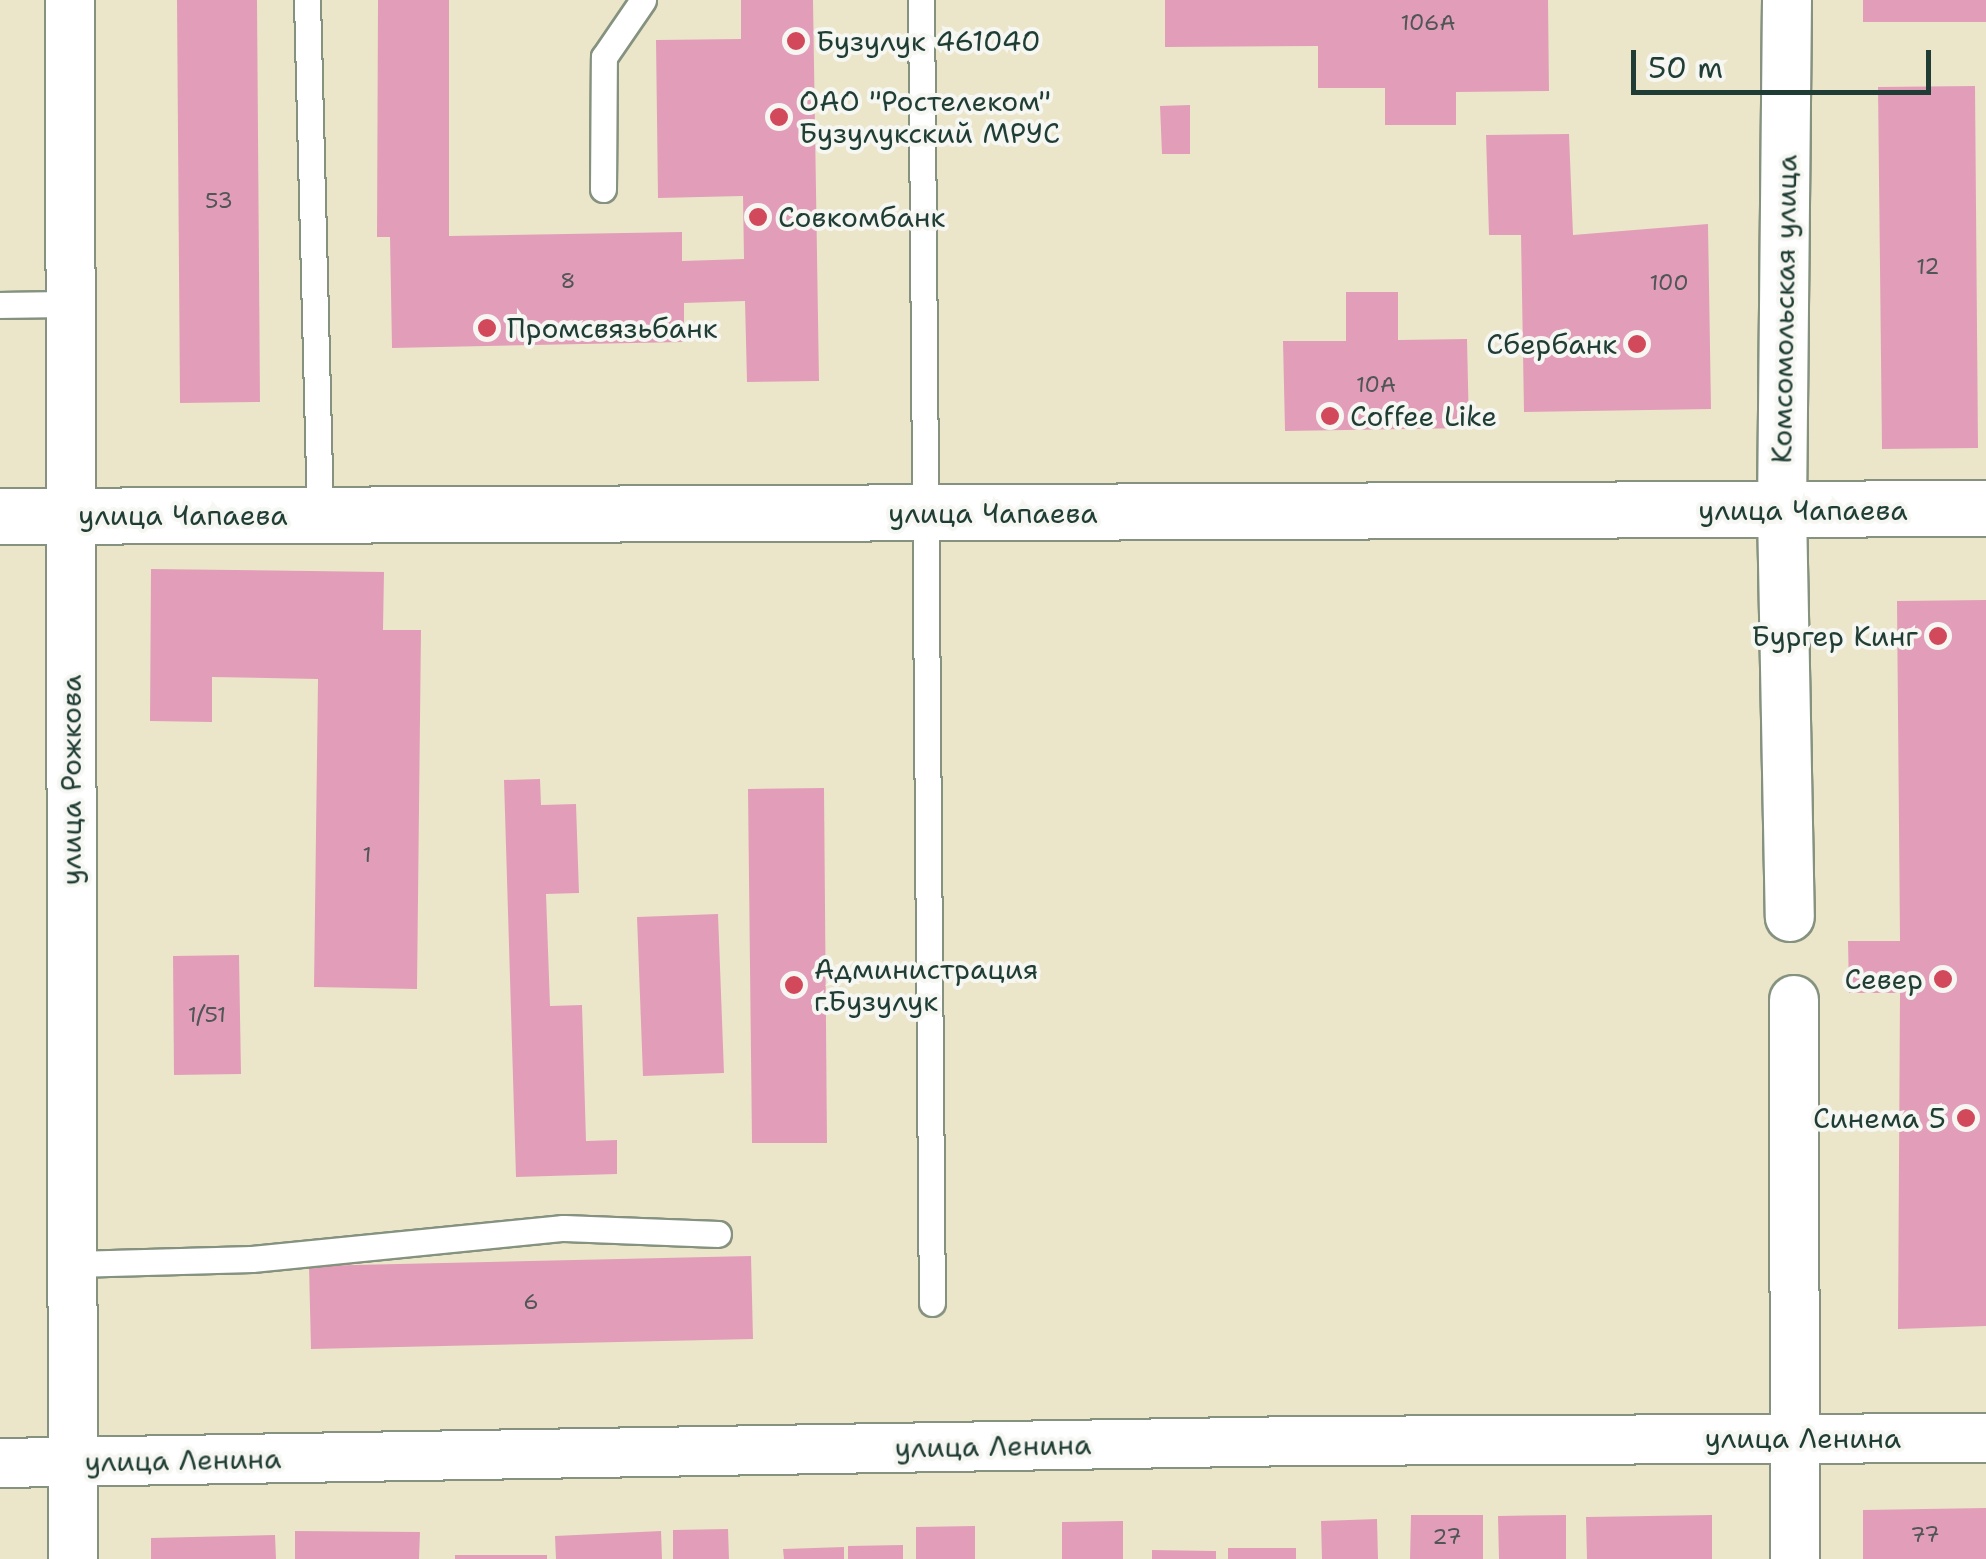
<!DOCTYPE html>
<meta charset="utf-8">
<style>
body{margin:0}
#map{position:relative;width:1986px;height:1559px;overflow:hidden;background:#ebe6ca;font-family:"Shantell Sans",sans-serif}
div>[style]{position:absolute}
.building>*{inset:0;background:#e29eb9}
.roads{filter:drop-shadow(2px 0 #85927f) drop-shadow(-2px 0 #85927f) drop-shadow(0 2px #85927f) drop-shadow(0 -2px #85927f)}
.service>*{height:25px;margin:-12.5px;padding:0 12.5px;transform-origin:12.5px;border-radius:12.5px;background:#fff}
.minor>*{height:48px;margin:-24px;padding:0 24px;transform-origin:24px;border-radius:24px;background:#fff}
.tertiary>*{height:55px;margin:-27.5px;padding:0 27.5px;transform-origin:27.5px;border-radius:27.5px;background:#fff}
.dots>*{width:28px;height:28px;translate:-50% -50%;box-sizing:border-box;border:5px solid #f6f6f2;border-radius:50%}
span{translate:-50% -50%;white-space:nowrap;text-align:center;line-height:1.15;-webkit-text-stroke:8px #f6f6f2;paint-order:stroke}
.number-label{font-size:22px;color:#505555}
.number-label span{-webkit-text-stroke-width:0}
.poi-label{font-size:28px;color:#1f3d34}
.left{translate:0 -50%;text-align:left}
.right{translate:-100% -50%;text-align:right}
.street-label{font-size:28px;color:#1f3d34}
.scale{position:absolute;left:1631px;top:50px;width:300px;height:45px;box-sizing:border-box;border:5px solid #1f3d34;border-top:0;padding-left:12px;font-size:30px;line-height:35px;white-space:nowrap;color:#1f3d34;-webkit-text-stroke:8px #f6f6f2;paint-order:stroke}
</style>
<div id="map">
<div class="building">
<i style="clip-path:polygon(177px 0,257px 0,260px 402px,180px 403px)"></i>
<i style="clip-path:polygon(378px 0,449px 0,449px 236px,682px 232px,682px 261px,744px 259px,743px 196px,658px 198px,656px 40px,741px 39px,741px 0,813px 0,819px 381px,747px 382px,745px 301px,684px 303px,684px 342px,392px 348px,390px 237px,377px 237px)"></i>
<i style="clip-path:polygon(1165px 0,1548px 0,1549px 91px,1456px 92px,1456px 125px,1385px 125px,1385px 88px,1318px 88px,1318px 46px,1165px 47px)"></i>
<i style="clip-path:polygon(1863px 0,1986px 0,1986px 22px,1863px 22px)"></i>
<i style="clip-path:polygon(1975px 86px,1978px 448px,1882px 449px,1878px 87px)"></i>
<i style="clip-path:polygon(1190px 105px,1190px 154px,1162px 154px,1160px 106px)"></i>
<i style="clip-path:polygon(1569px 134px,1573px 235px,1708px 224px,1711px 409px,1524px 412px,1521px 235px,1489px 235px,1486px 135px)"></i>
<i style="clip-path:polygon(1346px 292px,1398px 292px,1398px 340px,1467px 339px,1469px 428px,1285px 431px,1283px 341px,1346px 341px)"></i>
<i style="clip-path:polygon(151px 569px,384px 572px,383px 630px,421px 630px,417px 989px,314px 987px,318px 679px,212px 677px,212px 722px,150px 721px)"></i>
<i style="clip-path:polygon(1986px 600px,1986px 1326px,1898px 1329px,1900px 993px,1849px 993px,1848px 941px,1900px 941px,1897px 601px)"></i>
<i style="clip-path:polygon(540px 779px,541px 805px,576px 804px,579px 893px,546px 894px,550px 1006px,582px 1005px,586px 1141px,617px 1140px,617px 1174px,516px 1177px,504px 780px)"></i>
<i style="clip-path:polygon(824px 788px,827px 1143px,752px 1143px,748px 789px)"></i>
<i style="clip-path:polygon(718px 914px,724px 1073px,643px 1076px,637px 917px)"></i>
<i style="clip-path:polygon(239px 955px,241px 1074px,174px 1075px,173px 956px)"></i>
<i style="clip-path:polygon(751px 1256px,753px 1339px,311px 1349px,309px 1266px)"></i>
<i style="clip-path:polygon(1986px 1508px,1986px 1559px,1863px 1559px,1863px 1510px)"></i>
<i style="clip-path:polygon(1411px 1515px,1483px 1515px,1483px 1559px,1410px 1559px)"></i>
<i style="clip-path:polygon(1566px 1515px,1566px 1559px,1499px 1559px,1498px 1516px)"></i>
<i style="clip-path:polygon(1712px 1515px,1712px 1559px,1587px 1559px,1586px 1517px)"></i>
<i style="clip-path:polygon(1377px 1519px,1378px 1559px,1322px 1559px,1321px 1521px)"></i>
<i style="clip-path:polygon(1123px 1521px,1123px 1559px,1062px 1559px,1062px 1522px)"></i>
<i style="clip-path:polygon(975px 1526px,975px 1559px,916px 1559px,916px 1527px)"></i>
<i style="clip-path:polygon(728px 1529px,729px 1559px,673px 1559px,673px 1530px)"></i>
<i style="clip-path:polygon(295px 1531px,420px 1532px,419px 1559px,295px 1559px)"></i>
<i style="clip-path:polygon(661px 1531px,662px 1559px,556px 1559px,555px 1536px)"></i>
<i style="clip-path:polygon(275px 1535px,276px 1559px,151px 1559px,151px 1538px)"></i>
<i style="clip-path:polygon(903px 1545px,903px 1559px,848px 1559px,848px 1546px)"></i>
<i style="clip-path:polygon(844px 1547px,844px 1559px,784px 1559px,783px 1549px)"></i>
<i style="clip-path:polygon(1228px 1548px,1296px 1548px,1296px 1559px,1228px 1559px)"></i>
<i style="clip-path:polygon(1152px 1550px,1216px 1551px,1216px 1559px,1152px 1559px)"></i>
<i style="clip-path:polygon(455px 1555px,547px 1555px,547px 1559px,455px 1559px)"></i>
</div>
<div class="roads">
<div class="service">
<i style="left:307px;top:0;width:514px;rotate:88.55deg"></i>
<i style="left:921px;top:0;width:1303px;rotate:89.52deg"></i>
<i style="left:603px;top:189px;width:132px;rotate:-89.6deg"></i>
<i style="left:604px;top:57px;width:69px;rotate:-55.6deg"></i>
<i style="left:0;top:305px;width:70px;rotate:-0.8deg"></i>
<i style="left:74px;top:1264px;width:178px;rotate:-1.6deg"></i>
<i style="left:252px;top:1259px;width:313px;rotate:-5.7deg"></i>
<i style="left:563px;top:1228px;width:155px;rotate:2.2deg"></i>
</div>
<div class="minor">
<i style="left:70px;top:0;width:1559px;rotate:89.89deg"></i>
<i style="left:1787px;top:0;width:511px;rotate:90.56deg"></i>
<i style="left:1782px;top:511px;width:406px;rotate:88.9deg"></i>
<i style="left:1794px;top:1000px;width:559px;rotate:89.9deg"></i>
<i style="left:0;top:1463px;width:1293px;rotate:-0.97deg"></i>
<i style="left:1293px;top:1441px;width:693px;rotate:-0.25deg"></i>
</div>
<div class="tertiary">
<i style="left:0;top:516px;width:1986px;rotate:-0.23deg"></i>
</div>
</div>
<div class="dots">
<i style="left:796px;top:41px;background:#d1495b"></i>
<i style="left:779px;top:117px;background:#d1495b"></i>
<i style="left:758px;top:217px;background:#d1495b"></i>
<i style="left:487px;top:328px;background:#d1495b"></i>
<i style="left:1637px;top:344px;background:#d1495b"></i>
<i style="left:1330px;top:416px;background:#d1495b"></i>
<i style="left:1938px;top:636px;background:#d1495b"></i>
<i style="left:1943px;top:979px;background:#d1495b"></i>
<i style="left:794px;top:985px;background:#d1495b"></i>
<i style="left:1966px;top:1118px;background:#d1495b"></i>
</div>
<div class="number-label">
<span style="left:1428px;top:23px">106А</span>
<span style="left:219px;top:201px">53</span>
<span style="left:1928px;top:267px">12</span>
<span style="left:568px;top:281px">8</span>
<span style="left:1669px;top:283px">100</span>
<span style="left:1376px;top:385px">10А</span>
<span style="left:367px;top:855px">1</span>
<span style="left:207px;top:1015px">1/51</span>
<span style="left:531px;top:1302px">6</span>
<span style="left:1925px;top:1535px">77</span>
<span style="left:1447px;top:1537px">27</span>
</div>
<div class="poi-label">
<span class="left" style="left:816px;top:41px">Бузулук 461040</span>
<span class="left" style="left:799px;top:117px">ОАО "Ростелеком"<br>Бузулукский МРУС</span>
<span class="left" style="left:778px;top:217px">Совкомбанк</span>
<span class="left" style="left:507px;top:328px">Промсвязьбанк</span>
<span class="right" style="left:1617px;top:344px">Сбербанк</span>
<span class="left" style="left:1350px;top:416px">Coffee Like</span>
<span class="right" style="left:1918px;top:636px">Бургер Кинг</span>
<span class="left" style="left:814px;top:985px">Администрация<br>г.Бузулук</span>
<span class="right" style="left:1923px;top:979px">Север</span>
<span class="right" style="left:1946px;top:1118px">Синема 5</span>
</div>
<div class="street-label">
<span style="left:1784px;top:309px;rotate:-89deg">Комсомольская улица</span>
<span style="left:1803px;top:510px">улица Чапаева</span>
<span style="left:993px;top:513px">улица Чапаева</span>
<span style="left:183px;top:515px">улица Чапаева</span>
<span style="left:71px;top:780px;rotate:-90deg">улица Рожкова</span>
<span style="left:1803px;top:1438px">улица Ленина</span>
<span style="left:993px;top:1446px;rotate:-1deg">улица Ленина</span>
<span style="left:183px;top:1460px;rotate:-1deg">улица Ленина</span>
</div>
<div class="scale">50 m</div>
</div>
